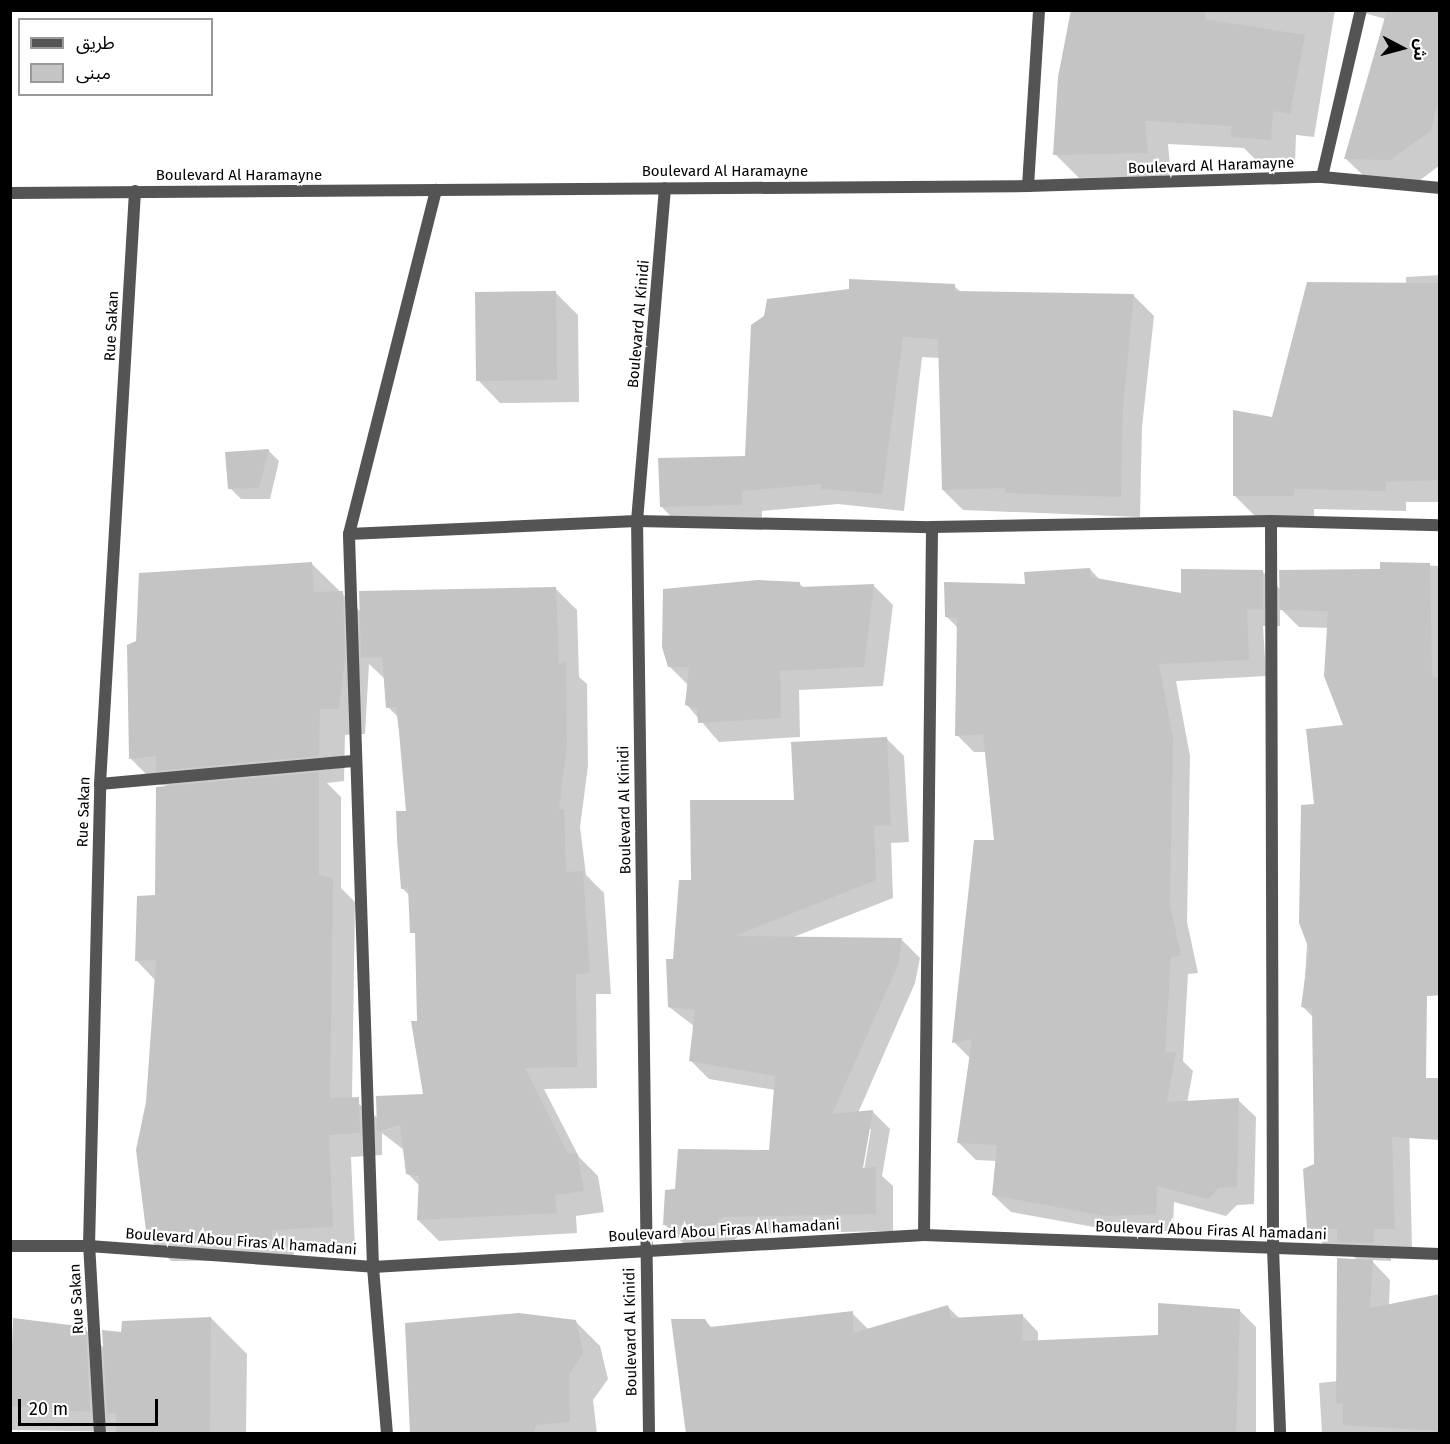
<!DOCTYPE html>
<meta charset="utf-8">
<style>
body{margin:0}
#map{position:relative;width:1450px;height:1444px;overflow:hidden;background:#fff;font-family:"Fira Sans","Noto Sans Arabic",sans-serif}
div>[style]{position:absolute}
.shadow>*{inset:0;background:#0003}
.building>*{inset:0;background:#c4c4c4}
.minor>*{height:12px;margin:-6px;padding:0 6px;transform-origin:6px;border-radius:6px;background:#545454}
span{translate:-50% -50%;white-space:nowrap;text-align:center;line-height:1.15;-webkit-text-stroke:4.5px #fff;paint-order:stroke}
.street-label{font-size:15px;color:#000}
.frame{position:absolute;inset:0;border:12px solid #000;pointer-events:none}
.legend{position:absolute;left:18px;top:18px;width:195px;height:78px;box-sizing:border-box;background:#fff;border:2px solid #999;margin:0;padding:8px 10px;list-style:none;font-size:18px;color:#000}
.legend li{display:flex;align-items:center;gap:12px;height:30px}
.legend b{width:30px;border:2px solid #999}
.north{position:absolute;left:1372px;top:18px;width:60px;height:60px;-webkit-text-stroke:4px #fff;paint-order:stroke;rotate:96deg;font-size:16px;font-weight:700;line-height:24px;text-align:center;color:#000}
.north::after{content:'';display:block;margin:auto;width:21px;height:27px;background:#000;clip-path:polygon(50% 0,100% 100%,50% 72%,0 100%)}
.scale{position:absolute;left:18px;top:1399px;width:140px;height:27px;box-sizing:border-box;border:3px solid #000;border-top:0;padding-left:8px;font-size:18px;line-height:21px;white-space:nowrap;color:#000;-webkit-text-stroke:4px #fff;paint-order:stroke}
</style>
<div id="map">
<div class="shadow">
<i style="clip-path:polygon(1072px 10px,1335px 10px,1314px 137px,1296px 135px,1295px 163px,1257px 161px,1244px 148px,1168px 144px,1171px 176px,1079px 178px,1055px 154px)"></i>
<i style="clip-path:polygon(1353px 10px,1440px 10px,1440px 165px,1415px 184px,1370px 182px,1346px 159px,1386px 19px)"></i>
<i style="clip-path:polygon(1440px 275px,1440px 502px,1406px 502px,1406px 511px,1314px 509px,1314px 516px,1255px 516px,1234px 495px,1273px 418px,1406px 284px,1406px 277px)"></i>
<i style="clip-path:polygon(954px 286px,962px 293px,1134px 296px,1154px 316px,1142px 427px,1140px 517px,963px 510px,943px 490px,940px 358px,922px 357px,904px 511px,838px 504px,762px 511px,762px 524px,681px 527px,661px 506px,747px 457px)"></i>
<i style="clip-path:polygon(556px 293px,578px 315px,579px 402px,500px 403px,478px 380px)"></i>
<i style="clip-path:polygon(268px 450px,279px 461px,270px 499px,241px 499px,230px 488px)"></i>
<i style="clip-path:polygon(evenodd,312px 564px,361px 612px,556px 589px,577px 610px,579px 677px,587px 684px,588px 766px,580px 827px,586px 875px,604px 893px,611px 994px,596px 994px,597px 1088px,544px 1089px,579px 1157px,598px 1176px,604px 1212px,576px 1216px,577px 1233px,439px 1241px,418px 1220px,420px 1186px,407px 1173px,404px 1150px,382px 1133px,382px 1155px,351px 1157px,355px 1249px,294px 1252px,294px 1261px,171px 1261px,149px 1239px,147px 1102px,156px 981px,136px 960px,156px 897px,174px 787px,156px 784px,130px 758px,312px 564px,369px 664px,384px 678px,388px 707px,399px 718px,407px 812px,402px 888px,410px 896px,417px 937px,425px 1095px,378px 1118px,352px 1099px,355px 902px,341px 888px,341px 797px,327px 783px,344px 781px,345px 735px,365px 734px,369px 664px)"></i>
<i style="clip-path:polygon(1381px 564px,1440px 566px,1440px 995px,1406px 997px,1412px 1247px,1391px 1247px,1391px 1261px,1371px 1260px,1390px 1280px,1389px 1305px,1440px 1296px,1440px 1434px,1322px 1434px,1319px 1383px,1338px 1381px,1358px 1261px,1344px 1247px,1326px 1247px,1308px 1228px,1316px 1164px,1314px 1018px,1303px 1007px,1316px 805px,1345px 726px,1329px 628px,1299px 627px,1280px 608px,1280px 626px,1263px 626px,1266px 676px,1176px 681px,1190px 756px,1187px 922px,1198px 973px,1188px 974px,1183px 1061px,1193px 1071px,1187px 1103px,1238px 1100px,1256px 1117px,1254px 1204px,1237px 1205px,1226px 1216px,1174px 1202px,1173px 1231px,1122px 1232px,1011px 1212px,993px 1195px,997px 1161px,976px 1160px,958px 1142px,971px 1059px,954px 1042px,996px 842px,986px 752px,974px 752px,957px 735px,958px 628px,946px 616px,1090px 569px,1101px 581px,1182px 594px,1262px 571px,1281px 590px,1381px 571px)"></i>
<i style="clip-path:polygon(799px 583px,804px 588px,873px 585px,893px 605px,883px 686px,799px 690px,800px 737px,719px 742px,687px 705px,689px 686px,670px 667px)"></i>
<i style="clip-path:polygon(evenodd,886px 738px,904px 756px,909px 842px,891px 843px,893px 898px,791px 938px,902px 940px,920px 958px,915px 983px,858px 1113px,872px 1111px,890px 1129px,882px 1176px,893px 1186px,893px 1231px,741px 1234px,730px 1244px,683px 1243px,665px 1225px,676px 1191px,771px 1151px,775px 1090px,709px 1079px,691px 1061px,694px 1026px,669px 1007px,692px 882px,886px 738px,868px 1129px,871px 1129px,863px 1176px,860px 1175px,868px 1129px)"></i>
<i style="clip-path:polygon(948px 1307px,960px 1319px,1022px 1315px,1038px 1332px,1038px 1342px,1159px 1336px,1239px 1310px,1256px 1327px,1256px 1434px,688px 1434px,704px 1320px,712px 1328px,852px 1313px,869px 1330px)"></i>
<i style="clip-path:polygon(211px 1318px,247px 1354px,246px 1434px,10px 1430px,10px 1351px,85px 1329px,105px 1349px,122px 1334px)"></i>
<i style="clip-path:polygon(575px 1321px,600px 1346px,608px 1379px,593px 1400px,597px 1434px,411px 1434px)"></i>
</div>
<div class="building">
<i style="clip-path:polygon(1071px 10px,1205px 10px,1205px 19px,1305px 35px,1290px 114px,1273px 111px,1271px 140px,1231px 137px,1232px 126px,1145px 121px,1148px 153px,1053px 155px,1058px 77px)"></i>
<i style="clip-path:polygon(1387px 10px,1440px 10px,1440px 94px,1431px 131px,1390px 160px,1344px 159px)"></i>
<i style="clip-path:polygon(849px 279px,955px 284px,955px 291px,1134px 294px,1123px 406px,1121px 497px,1005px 493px,1005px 488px,942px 490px,938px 339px,903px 337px,882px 494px,821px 489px,821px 484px,742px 491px,742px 505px,660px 507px,658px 458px,745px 456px,751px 325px,764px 316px,767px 299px,849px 289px)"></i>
<i style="clip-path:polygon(1307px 282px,1440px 283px,1440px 480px,1386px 482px,1386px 491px,1294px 489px,1294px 496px,1233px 496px,1233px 410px,1272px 417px)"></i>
<i style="clip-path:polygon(556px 291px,557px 380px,476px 381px,475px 292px)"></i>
<i style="clip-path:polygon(269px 449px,259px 488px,228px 489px,225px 452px)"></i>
<i style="clip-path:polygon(312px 562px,314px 592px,343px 591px,345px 658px,339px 709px,320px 709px,319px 756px,156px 771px,156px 756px,129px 759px,127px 645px,136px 641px,139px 573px)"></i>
<i style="clip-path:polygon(1380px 562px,1430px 563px,1432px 676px,1440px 679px,1440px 995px,1427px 996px,1426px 1078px,1440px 1078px,1440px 1140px,1392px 1137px,1395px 1229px,1374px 1229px,1373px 1243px,1337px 1242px,1337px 1229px,1307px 1229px,1303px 1169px,1314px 1164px,1312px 1009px,1301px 1007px,1309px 949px,1299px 923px,1301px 805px,1314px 804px,1306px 729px,1343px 725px,1324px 676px,1328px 611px,1280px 610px,1279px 570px,1380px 569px)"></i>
<i style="clip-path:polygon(1090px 568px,1090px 577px,1181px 593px,1181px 569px,1263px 570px,1263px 610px,1247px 609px,1249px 660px,1159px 664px,1173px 738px,1170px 904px,1181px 956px,1171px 957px,1165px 1053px,1176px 1052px,1167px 1102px,1239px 1098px,1237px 1187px,1219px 1188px,1208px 1199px,1157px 1186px,1156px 1214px,1104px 1216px,992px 1195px,997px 1145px,957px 1143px,972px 1039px,952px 1043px,974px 840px,994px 840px,983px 734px,955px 736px,957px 618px,945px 617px,944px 582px,1025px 584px,1024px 572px)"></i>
<i style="clip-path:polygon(758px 580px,800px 582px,800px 587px,874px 584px,864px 667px,780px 671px,781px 718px,698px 723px,697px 709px,685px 705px,689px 667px,668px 667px,662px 647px,663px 589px)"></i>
<i style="clip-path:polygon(556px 587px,559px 664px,566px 661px,567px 744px,559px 809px,564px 809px,566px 872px,583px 871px,590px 973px,576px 974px,577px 1067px,525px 1068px,568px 1154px,577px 1153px,584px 1191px,555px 1195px,557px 1213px,417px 1220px,419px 1176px,406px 1174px,400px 1125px,377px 1131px,376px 1096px,423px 1094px,411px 1021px,417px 1021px,415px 933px,410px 933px,408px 888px,401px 889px,397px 839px,396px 811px,406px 811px,399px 732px,396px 707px,386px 708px,382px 657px,361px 658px,359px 591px)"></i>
<i style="clip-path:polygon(887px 737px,891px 825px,874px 826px,876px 880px,735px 936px,902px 938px,898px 965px,832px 1114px,873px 1110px,863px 1168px,876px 1167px,876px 1214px,723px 1217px,712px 1227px,663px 1225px,665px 1190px,675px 1189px,678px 1149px,769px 1150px,775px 1076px,689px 1061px,695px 1010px,668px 1007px,666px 959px,673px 959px,679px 880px,691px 880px,690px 800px,794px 800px,791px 742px)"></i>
<i style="clip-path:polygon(319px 772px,319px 875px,333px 878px,330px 1098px,359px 1097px,360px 1133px,329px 1135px,333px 1227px,272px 1230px,272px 1239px,147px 1239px,136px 1150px,146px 1102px,156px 960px,135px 961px,137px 896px,155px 895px,156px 787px)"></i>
<i style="clip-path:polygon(1337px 1258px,1373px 1260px,1370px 1308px,1440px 1294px,1440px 1431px,1343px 1425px,1343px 1404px,1336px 1403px)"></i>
<i style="clip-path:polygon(1158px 1303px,1240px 1309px,1236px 1434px,686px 1434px,671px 1319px,705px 1319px,710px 1327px,853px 1311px,853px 1333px,948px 1305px,951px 1318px,1023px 1314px,1022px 1341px,1158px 1335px)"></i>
<i style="clip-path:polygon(519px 1313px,576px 1320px,583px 1353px,569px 1375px,570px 1422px,536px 1425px,534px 1434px,410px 1434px,405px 1323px)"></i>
<i style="clip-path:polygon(211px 1317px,210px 1434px,116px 1434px,116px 1413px,107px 1413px,102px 1330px,121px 1332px,122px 1321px)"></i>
<i style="clip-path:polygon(13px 1318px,86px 1327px,90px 1412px,10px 1406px)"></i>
</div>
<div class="minor">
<i style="left:1322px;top:177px;width:171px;rotate:-76.9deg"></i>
<i style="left:1028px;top:186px;width:176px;rotate:-86.4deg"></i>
<i style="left:10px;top:193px;width:1018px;rotate:-0.39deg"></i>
<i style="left:1028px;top:186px;width:294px;rotate:-1.8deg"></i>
<i style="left:1322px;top:177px;width:119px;rotate:5.3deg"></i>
<i style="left:1271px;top:521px;width:727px;rotate:89.84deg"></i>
<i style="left:1273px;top:1248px;width:186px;rotate:87.8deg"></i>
<i style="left:349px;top:534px;width:288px;rotate:-2.6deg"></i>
<i style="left:637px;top:521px;width:295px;rotate:1.2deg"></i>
<i style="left:932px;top:527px;width:339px;rotate:-1deg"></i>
<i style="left:1271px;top:521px;width:169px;rotate:1.4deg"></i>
<i style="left:100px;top:784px;width:254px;rotate:-5.2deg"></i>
<i style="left:924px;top:1235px;width:708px;rotate:-89.35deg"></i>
<i style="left:10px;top:1246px;width:79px"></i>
<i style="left:89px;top:1246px;width:285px;rotate:4.2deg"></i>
<i style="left:373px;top:1267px;width:552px;rotate:-3.32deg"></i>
<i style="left:924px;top:1235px;width:516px;rotate:2.11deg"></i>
<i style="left:100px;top:1434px;width:188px;rotate:-93.3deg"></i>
<i style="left:89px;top:1246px;width:462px;rotate:-88.6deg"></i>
<i style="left:100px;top:784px;width:594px;rotate:-86.62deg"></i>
<i style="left:387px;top:1434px;width:168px;rotate:-94.8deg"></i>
<i style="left:373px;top:1267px;width:733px;rotate:-91.88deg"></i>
<i style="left:349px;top:534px;width:355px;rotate:-75.8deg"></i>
<i style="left:649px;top:1434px;width:913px;rotate:-90.75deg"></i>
<i style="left:637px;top:521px;width:334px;rotate:-85.2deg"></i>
</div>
<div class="street-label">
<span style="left:1211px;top:166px;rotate:-2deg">Boulevard Al Haramayne</span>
<span style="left:725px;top:172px">Boulevard Al Haramayne</span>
<span style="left:239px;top:176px">Boulevard Al Haramayne</span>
<span style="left:639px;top:324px;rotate:-85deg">Boulevard Al Kinidi</span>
<span style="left:112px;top:326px;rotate:-87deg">Rue Sakan</span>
<span style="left:625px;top:810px;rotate:-91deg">Boulevard Al Kinidi</span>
<span style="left:84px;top:812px;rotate:-88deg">Rue Sakan</span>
<span style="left:724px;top:1231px;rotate:-3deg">Boulevard Abou Firas Al hamadani</span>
<span style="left:1211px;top:1231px;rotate:2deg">Boulevard Abou Firas Al hamadani</span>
<span style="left:241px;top:1242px;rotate:4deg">Boulevard Abou Firas Al hamadani</span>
<span style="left:77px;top:1299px;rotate:-93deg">Rue Sakan</span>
<span style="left:631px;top:1332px;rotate:-91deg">Boulevard Al Kinidi</span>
</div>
<div class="frame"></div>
<ul class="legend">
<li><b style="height:8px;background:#545454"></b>طريق</li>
<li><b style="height:16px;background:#c4c4c4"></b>مبنى</li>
</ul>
<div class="north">ش</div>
<div class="scale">20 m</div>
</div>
